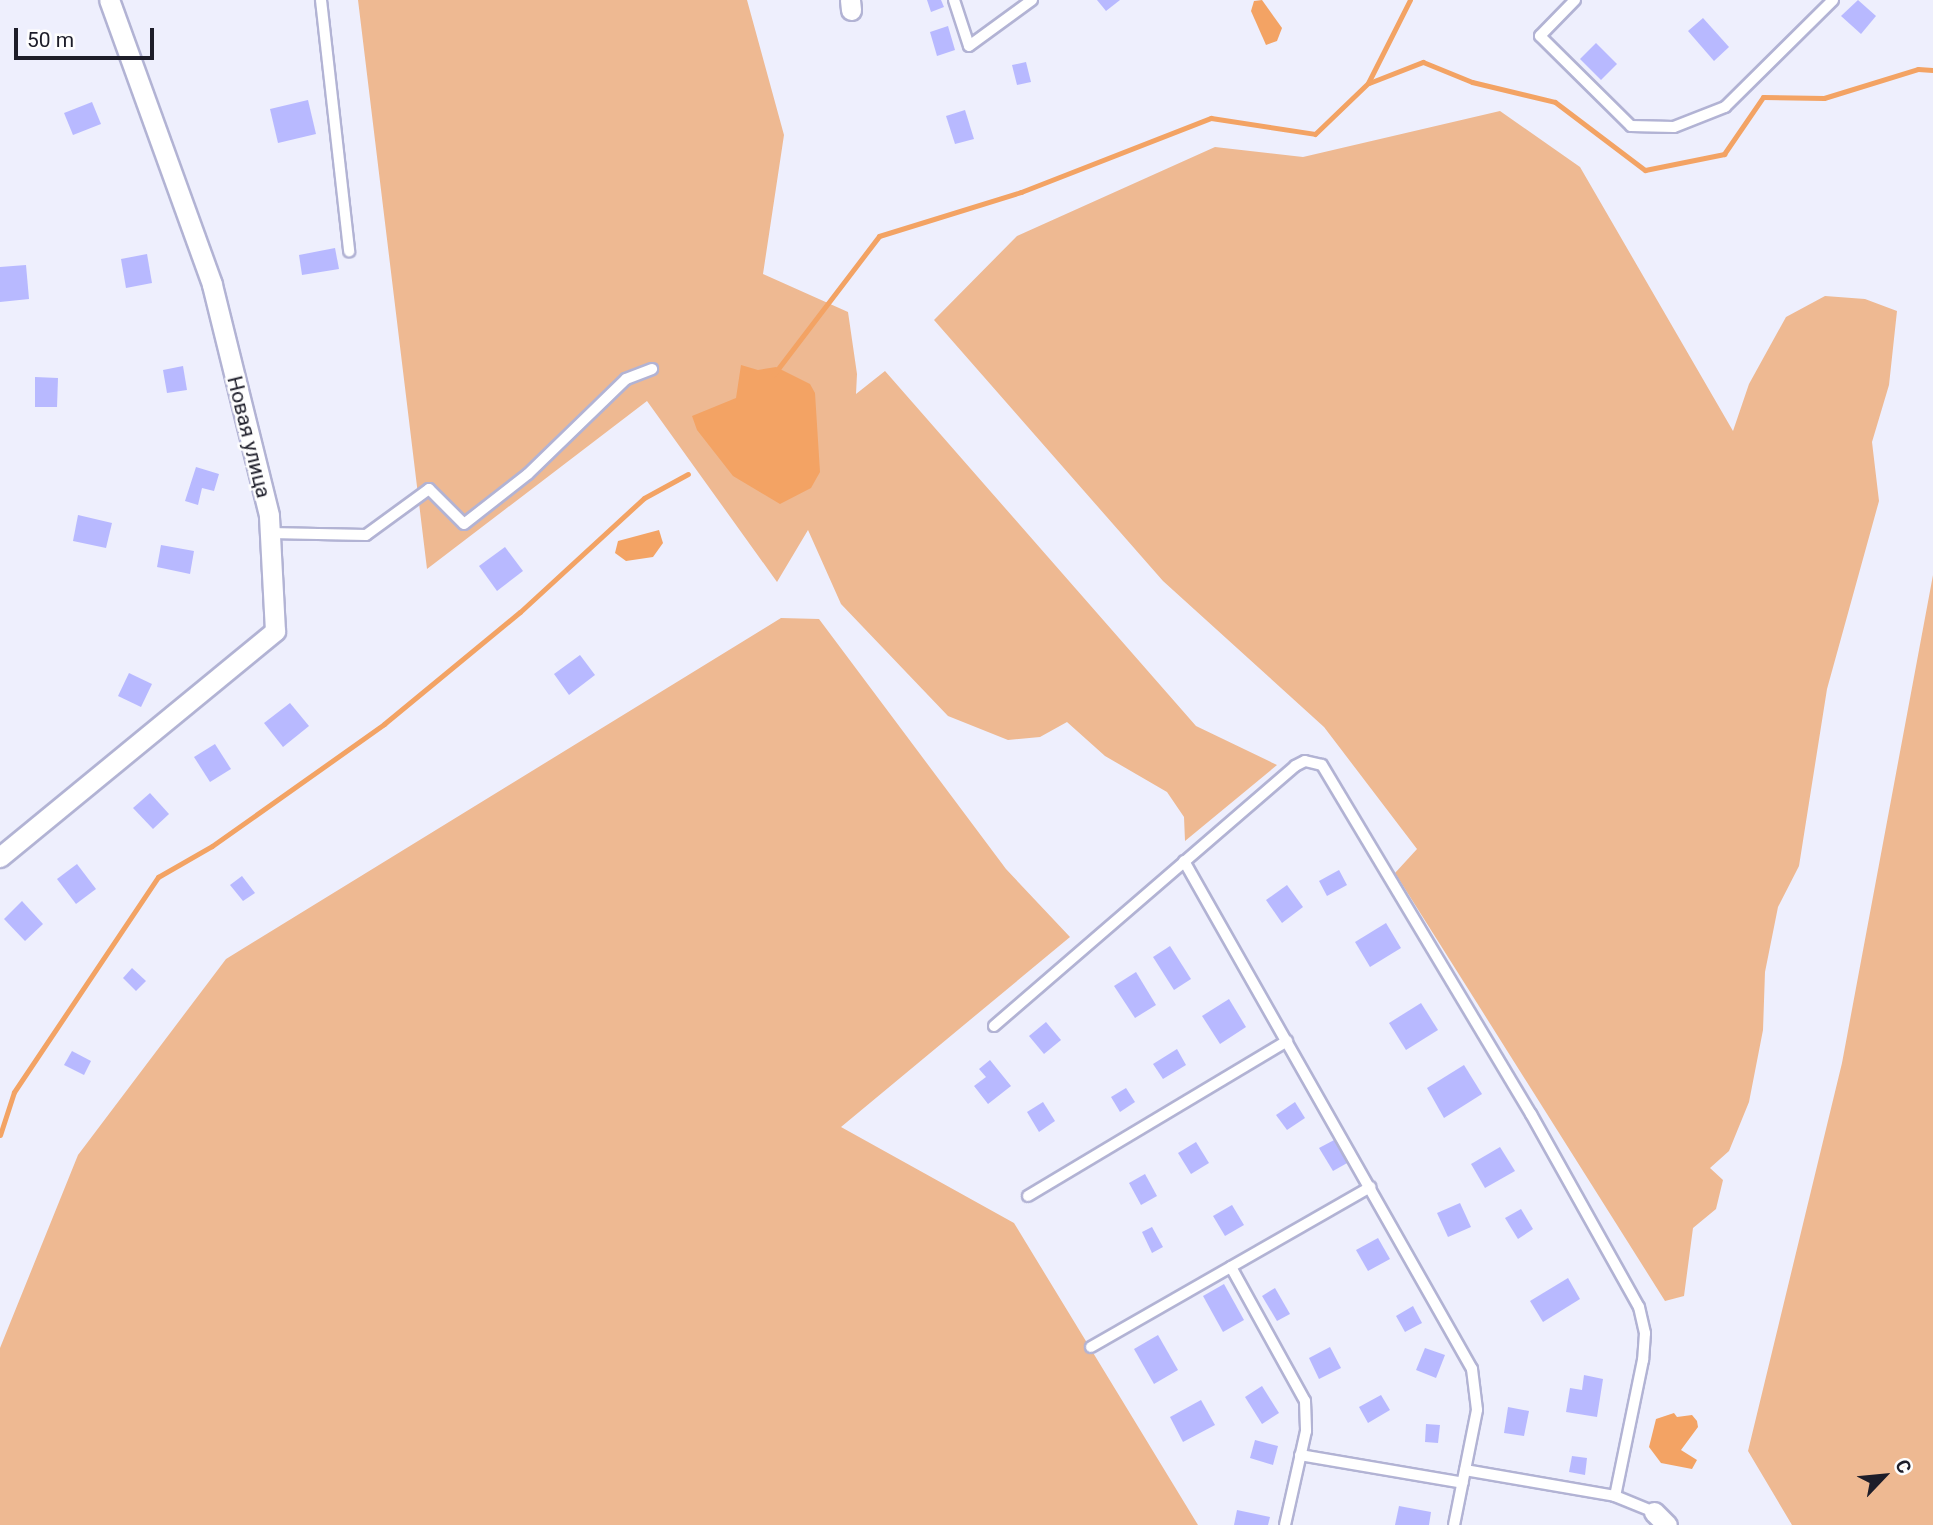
<!DOCTYPE html>
<meta charset="utf-8">
<style>
body{margin:0}
#map{position:relative;width:1933px;height:1525px;overflow:hidden;background:#eeeffd;font-family:Roboto,sans-serif}
div>[style]{position:absolute}
.green>*{inset:0;background:#eeb992}
.water>*{inset:0;background:#f3a364}
.stream>*{height:5px;margin:-2.5px;padding:0 2.5px;transform-origin:2.5px;border-radius:2.5px;background:#f3a364}
.building>*{inset:0;background:#b8b9ff}
.roads{filter:drop-shadow(2px 0 #b2b3d4) drop-shadow(-2px 0 #b2b3d4) drop-shadow(0 2px #b2b3d4) drop-shadow(0 -2px #b2b3d4)}
.service>*{height:10px;margin:-5px;padding:0 5px;transform-origin:5px;border-radius:5px;background:#fff}
.minor>*{height:19px;margin:-9.5px;padding:0 9.5px;transform-origin:9.5px;border-radius:9.5px;background:#fff}
span{translate:-50% -50%;white-space:nowrap;text-align:center;line-height:1.15;-webkit-text-stroke:5px #fefefe;paint-order:stroke}
.street-label{font-size:21px;color:#1d1d29}
.north{position:absolute;left:1849px;top:1441px;width:70px;height:70px;-webkit-text-stroke:5px #fefefe;paint-order:stroke;rotate:64deg;font-size:19px;font-weight:700;line-height:28px;text-align:center;color:#1d1d29}
.north::after{content:'';display:block;margin:auto;width:24px;height:32px;background:#1d1d29;clip-path:polygon(50% 0,100% 100%,50% 72%,0 100%)}
.scale{position:absolute;left:14px;top:28px;width:140px;height:32px;box-sizing:border-box;border:4px solid #1d1d29;border-top:0;padding-left:9px;font-size:21px;line-height:24px;white-space:nowrap;color:#1d1d29;-webkit-text-stroke:5px #fefefe;paint-order:stroke}
</style>
<div id="map">
<div class="green">
<i style="clip-path:polygon(358px 0,747px 0,784px 135px,763px 274px,848px 312px,857px 374px,856px 394px,885px 371px,1196px 726px,1277px 765px,1185px 841px,1184px 817px,1167px 792px,1105px 756px,1067px 722px,1040px 737px,1008px 740px,948px 716px,841px 604px,808px 530px,777px 582px,647px 401px,427px 569px)"></i>
<i style="clip-path:polygon(1500px 111px,1580px 167px,1733px 431px,1749px 384px,1786px 317px,1825px 296px,1865px 299px,1897px 311px,1889px 385px,1872px 442px,1879px 501px,1827px 689px,1799px 866px,1778px 907px,1765px 972px,1763px 1030px,1749px 1102px,1729px 1151px,1710px 1168px,1723px 1180px,1716px 1209px,1693px 1228px,1684px 1296px,1665px 1301px,1395px 873px,1417px 849px,1324px 727px,1163px 581px,934px 320px,1017px 236px,1215px 147px,1303px 157px)"></i>
<i style="clip-path:polygon(1933px 575px,1933px 1525px,1792px 1525px,1748px 1451px,1842px 1063px)"></i>
<i style="clip-path:polygon(781px 618px,819px 619px,1006px 869px,1070px 937px,841px 1127px,1014px 1223px,1198px 1525px,0 1525px,0 1348px,78px 1155px,226px 959px)"></i>
</div>
<div class="water">
<i style="clip-path:polygon(1262px 0,1282px 28px,1277px 41px,1266px 45px,1251px 11px,1254px 1px)"></i>
<i style="clip-path:polygon(741px 365px,758px 370px,776px 367px,810px 384px,815px 393px,820px 472px,811px 488px,780px 504px,733px 476px,697px 430px,692px 416px,736px 398px)"></i>
<i style="clip-path:polygon(659px 530px,663px 543px,653px 557px,626px 561px,615px 553px,618px 541px)"></i>
<i style="clip-path:polygon(1674px 1413px,1677px 1417px,1692px 1415px,1697px 1421px,1698px 1427px,1681px 1450px,1697px 1460px,1692px 1469px,1661px 1463px,1649px 1447px,1656px 1419px)"></i>
</div>
<div class="stream">
<i style="left:1369px;top:83px;width:58px;rotate:-21.3deg"></i>
<i style="left:1423px;top:62px;width:53px;rotate:22.2deg"></i>
<i style="left:1472px;top:82px;width:85px;rotate:13.5deg"></i>
<i style="left:1555px;top:102px;width:113px;rotate:37.1deg"></i>
<i style="left:1645px;top:170px;width:81px;rotate:-11.4deg"></i>
<i style="left:1724px;top:154px;width:69px;rotate:-55.6deg"></i>
<i style="left:1763px;top:97px;width:61px;rotate:0.9deg"></i>
<i style="left:1824px;top:98px;width:98px;rotate:-17.1deg"></i>
<i style="left:1918px;top:69px;width:15px;rotate:4deg"></i>
<i style="left:774px;top:374px;width:173px;rotate:-52.7deg"></i>
<i style="left:879px;top:236px;width:149px;rotate:-17.2deg"></i>
<i style="left:1021px;top:192px;width:204px;rotate:-21.3deg"></i>
<i style="left:1211px;top:118px;width:105px;rotate:8.7deg"></i>
<i style="left:1315px;top:134px;width:74px;rotate:-43.9deg"></i>
<i style="left:1368px;top:83px;width:93px;rotate:-63.2deg"></i>
<i style="left:0;top:1135px;width:45px;rotate:-72deg"></i>
<i style="left:14px;top:1092px;width:259px;rotate:-56.2deg"></i>
<i style="left:158px;top:877px;width:62px;rotate:-29.9deg"></i>
<i style="left:212px;top:846px;width:211px;rotate:-35.3deg"></i>
<i style="left:384px;top:724px;width:176px;rotate:-39.5deg"></i>
<i style="left:520px;top:612px;width:168px;rotate:-42.6deg"></i>
<i style="left:644px;top:498px;width:50px;rotate:-28.6deg"></i>
</div>
<div class="building">
<i style="clip-path:polygon(927px 0,941px 0,944px 7px,931px 12px)"></i>
<i style="clip-path:polygon(1097px 0,1120px 0,1106px 11px)"></i>
<i style="clip-path:polygon(1858px 0,1876px 16px,1861px 34px,1841px 16px)"></i>
<i style="clip-path:polygon(1703px 18px,1729px 47px,1714px 61px,1688px 31px)"></i>
<i style="clip-path:polygon(948px 26px,955px 50px,937px 56px,930px 32px)"></i>
<i style="clip-path:polygon(1596px 43px,1617px 64px,1601px 80px,1580px 59px)"></i>
<i style="clip-path:polygon(1026px 62px,1031px 82px,1017px 85px,1012px 65px)"></i>
<i style="clip-path:polygon(308px 100px,316px 134px,278px 143px,270px 109px)"></i>
<i style="clip-path:polygon(92px 102px,101px 124px,73px 135px,64px 113px)"></i>
<i style="clip-path:polygon(965px 110px,974px 139px,955px 144px,946px 116px)"></i>
<i style="clip-path:polygon(335px 248px,339px 269px,302px 275px,299px 255px)"></i>
<i style="clip-path:polygon(147px 254px,152px 283px,126px 288px,121px 259px)"></i>
<i style="clip-path:polygon(26px 265px,29px 299px,0 302px,0 267px)"></i>
<i style="clip-path:polygon(183px 366px,187px 390px,167px 393px,163px 370px)"></i>
<i style="clip-path:polygon(35px 377px,58px 378px,57px 407px,35px 407px)"></i>
<i style="clip-path:polygon(196px 467px,219px 474px,214px 491px,202px 488px,198px 505px,185px 501px)"></i>
<i style="clip-path:polygon(78px 515px,112px 523px,106px 548px,73px 541px)"></i>
<i style="clip-path:polygon(161px 545px,194px 551px,190px 574px,157px 567px)"></i>
<i style="clip-path:polygon(505px 547px,523px 571px,497px 591px,479px 566px)"></i>
<i style="clip-path:polygon(580px 655px,595px 675px,569px 695px,554px 674px)"></i>
<i style="clip-path:polygon(129px 673px,152px 684px,141px 707px,118px 696px)"></i>
<i style="clip-path:polygon(290px 703px,309px 726px,283px 747px,264px 723px)"></i>
<i style="clip-path:polygon(215px 744px,231px 769px,210px 782px,194px 757px)"></i>
<i style="clip-path:polygon(150px 793px,169px 814px,153px 829px,133px 808px)"></i>
<i style="clip-path:polygon(77px 864px,96px 889px,76px 904px,57px 879px)"></i>
<i style="clip-path:polygon(1339px 870px,1347px 885px,1327px 896px,1319px 881px)"></i>
<i style="clip-path:polygon(242px 876px,255px 893px,243px 901px,230px 885px)"></i>
<i style="clip-path:polygon(1287px 885px,1303px 907px,1282px 923px,1266px 900px)"></i>
<i style="clip-path:polygon(22px 901px,43px 924px,25px 941px,4px 919px)"></i>
<i style="clip-path:polygon(1386px 923px,1401px 948px,1370px 967px,1355px 942px)"></i>
<i style="clip-path:polygon(1170px 946px,1191px 979px,1174px 990px,1153px 957px)"></i>
<i style="clip-path:polygon(132px 968px,146px 981px,136px 991px,123px 978px)"></i>
<i style="clip-path:polygon(1136px 972px,1156px 1005px,1135px 1018px,1114px 986px)"></i>
<i style="clip-path:polygon(1229px 999px,1246px 1027px,1220px 1044px,1202px 1016px)"></i>
<i style="clip-path:polygon(1421px 1003px,1438px 1030px,1406px 1050px,1389px 1023px)"></i>
<i style="clip-path:polygon(1046px 1022px,1061px 1040px,1044px 1054px,1029px 1036px)"></i>
<i style="clip-path:polygon(1177px 1049px,1186px 1065px,1163px 1079px,1153px 1064px)"></i>
<i style="clip-path:polygon(72px 1051px,91px 1061px,84px 1075px,64px 1065px)"></i>
<i style="clip-path:polygon(990px 1060px,1011px 1086px,988px 1104px,974px 1086px,986px 1077px,979px 1069px)"></i>
<i style="clip-path:polygon(1464px 1065px,1482px 1094px,1444px 1118px,1427px 1088px)"></i>
<i style="clip-path:polygon(1126px 1088px,1135px 1102px,1120px 1112px,1111px 1097px)"></i>
<i style="clip-path:polygon(1043px 1102px,1055px 1121px,1039px 1132px,1027px 1112px)"></i>
<i style="clip-path:polygon(1295px 1102px,1305px 1118px,1287px 1130px,1276px 1115px)"></i>
<i style="clip-path:polygon(1336px 1139px,1349px 1162px,1333px 1171px,1319px 1148px)"></i>
<i style="clip-path:polygon(1196px 1142px,1209px 1163px,1191px 1174px,1178px 1153px)"></i>
<i style="clip-path:polygon(1500px 1147px,1515px 1171px,1485px 1188px,1471px 1164px)"></i>
<i style="clip-path:polygon(1145px 1174px,1157px 1196px,1141px 1205px,1129px 1183px)"></i>
<i style="clip-path:polygon(1460px 1203px,1471px 1227px,1448px 1237px,1437px 1213px)"></i>
<i style="clip-path:polygon(1232px 1205px,1244px 1225px,1225px 1236px,1213px 1216px)"></i>
<i style="clip-path:polygon(1521px 1209px,1533px 1229px,1518px 1239px,1505px 1218px)"></i>
<i style="clip-path:polygon(1152px 1227px,1163px 1247px,1152px 1253px,1142px 1232px)"></i>
<i style="clip-path:polygon(1378px 1238px,1390px 1259px,1368px 1271px,1356px 1250px)"></i>
<i style="clip-path:polygon(1568px 1278px,1580px 1299px,1543px 1322px,1530px 1301px)"></i>
<i style="clip-path:polygon(1224px 1284px,1244px 1320px,1223px 1332px,1203px 1296px)"></i>
<i style="clip-path:polygon(1275px 1288px,1290px 1314px,1277px 1321px,1262px 1296px)"></i>
<i style="clip-path:polygon(1413px 1306px,1422px 1323px,1405px 1332px,1396px 1316px)"></i>
<i style="clip-path:polygon(1158px 1335px,1178px 1370px,1154px 1384px,1134px 1349px)"></i>
<i style="clip-path:polygon(1330px 1347px,1341px 1368px,1319px 1379px,1309px 1358px)"></i>
<i style="clip-path:polygon(1425px 1348px,1445px 1355px,1436px 1378px,1416px 1370px)"></i>
<i style="clip-path:polygon(1584px 1375px,1603px 1379px,1597px 1417px,1566px 1412px,1570px 1388px,1582px 1390px)"></i>
<i style="clip-path:polygon(1262px 1386px,1279px 1413px,1262px 1424px,1245px 1397px)"></i>
<i style="clip-path:polygon(1381px 1395px,1390px 1410px,1368px 1423px,1359px 1407px)"></i>
<i style="clip-path:polygon(1201px 1400px,1215px 1425px,1183px 1442px,1170px 1417px)"></i>
<i style="clip-path:polygon(1508px 1407px,1529px 1411px,1524px 1436px,1504px 1433px)"></i>
<i style="clip-path:polygon(1426px 1424px,1440px 1425px,1438px 1443px,1425px 1442px)"></i>
<i style="clip-path:polygon(1255px 1440px,1278px 1446px,1273px 1465px,1250px 1458px)"></i>
<i style="clip-path:polygon(1572px 1456px,1587px 1458px,1585px 1475px,1569px 1472px)"></i>
<i style="clip-path:polygon(1399px 1506px,1431px 1512px,1429px 1525px,1395px 1525px)"></i>
<i style="clip-path:polygon(1237px 1510px,1270px 1517px,1268px 1525px,1234px 1525px)"></i>
</div>
<div class="roads">
<div class="service">
<i style="left:321px;top:0;width:253px;rotate:83.6deg"></i>
<i style="left:954px;top:0;width:48px;rotate:71.9deg"></i>
<i style="left:969px;top:46px;width:78px;rotate:-36.1deg"></i>
<i style="left:1575px;top:0;width:50px;rotate:134.2deg"></i>
<i style="left:1540px;top:36px;width:128px;rotate:44.7deg"></i>
<i style="left:1631px;top:126px;width:43px;rotate:1.3deg"></i>
<i style="left:1674px;top:127px;width:55px;rotate:-21.4deg"></i>
<i style="left:1725px;top:107px;width:152px;rotate:-44.7deg"></i>
<i style="left:270px;top:533px;width:96px;rotate:1.2deg"></i>
<i style="left:366px;top:535px;width:78px;rotate:-36.1deg"></i>
<i style="left:429px;top:489px;width:49px;rotate:45deg"></i>
<i style="left:464px;top:524px;width:81px;rotate:-38deg"></i>
<i style="left:528px;top:474px;width:136px;rotate:-44.1deg"></i>
<i style="left:626px;top:379px;width:28px;rotate:-21deg"></i>
<i style="left:1184px;top:861px;width:584px;rotate:60.45deg"></i>
<i style="left:1472px;top:1369px;width:41px;rotate:83deg"></i>
<i style="left:1477px;top:1410px;width:117px;rotate:101.3deg"></i>
<i style="left:994px;top:1026px;width:398px;rotate:-40.8deg"></i>
<i style="left:1295px;top:766px;width:11px;rotate:-27deg"></i>
<i style="left:1305px;top:761px;width:17px;rotate:13deg"></i>
<i style="left:1322px;top:765px;width:407px;rotate:59.1deg"></i>
<i style="left:1531px;top:1114px;width:221px;rotate:60.8deg"></i>
<i style="left:1639px;top:1307px;width:27px;rotate:77deg"></i>
<i style="left:1645px;top:1333px;width:27px;rotate:94deg"></i>
<i style="left:1643px;top:1360px;width:139px;rotate:101.6deg"></i>
<i style="left:1028px;top:1196px;width:302px;rotate:-30.9deg"></i>
<i style="left:1231px;top:1267px;width:153px;rotate:61.1deg"></i>
<i style="left:1305px;top:1401px;width:30px;rotate:88deg"></i>
<i style="left:1306px;top:1431px;width:96px;rotate:102.6deg"></i>
<i style="left:1091px;top:1347px;width:322px;rotate:-29.8deg"></i>
<i style="left:1300px;top:1455px;width:165px;rotate:9.7deg"></i>
<i style="left:1465px;top:1470px;width:152px;rotate:9.8deg"></i>
<i style="left:1615px;top:1496px;width:42px;rotate:22.3deg"></i>
</div>
<div class="minor">
<i style="left:850px;top:0;width:10px;rotate:84deg"></i>
<i style="left:0;top:857px;width:356px;rotate:-39.4deg"></i>
<i style="left:275px;top:631px;width:116px;rotate:-93deg"></i>
<i style="left:269px;top:515px;width:238px;rotate:-103.9deg"></i>
<i style="left:212px;top:284px;width:302px;rotate:-109.9deg"></i>
<i style="left:1654px;top:1512px;width:18px;rotate:45deg"></i>
</div>
</div>
<div class="street-label">
<span style="left:249px;top:437px;rotate:76deg">Новая улица</span>
</div>
<div class="north">С</div>
<div class="scale">50 m</div>
</div>
